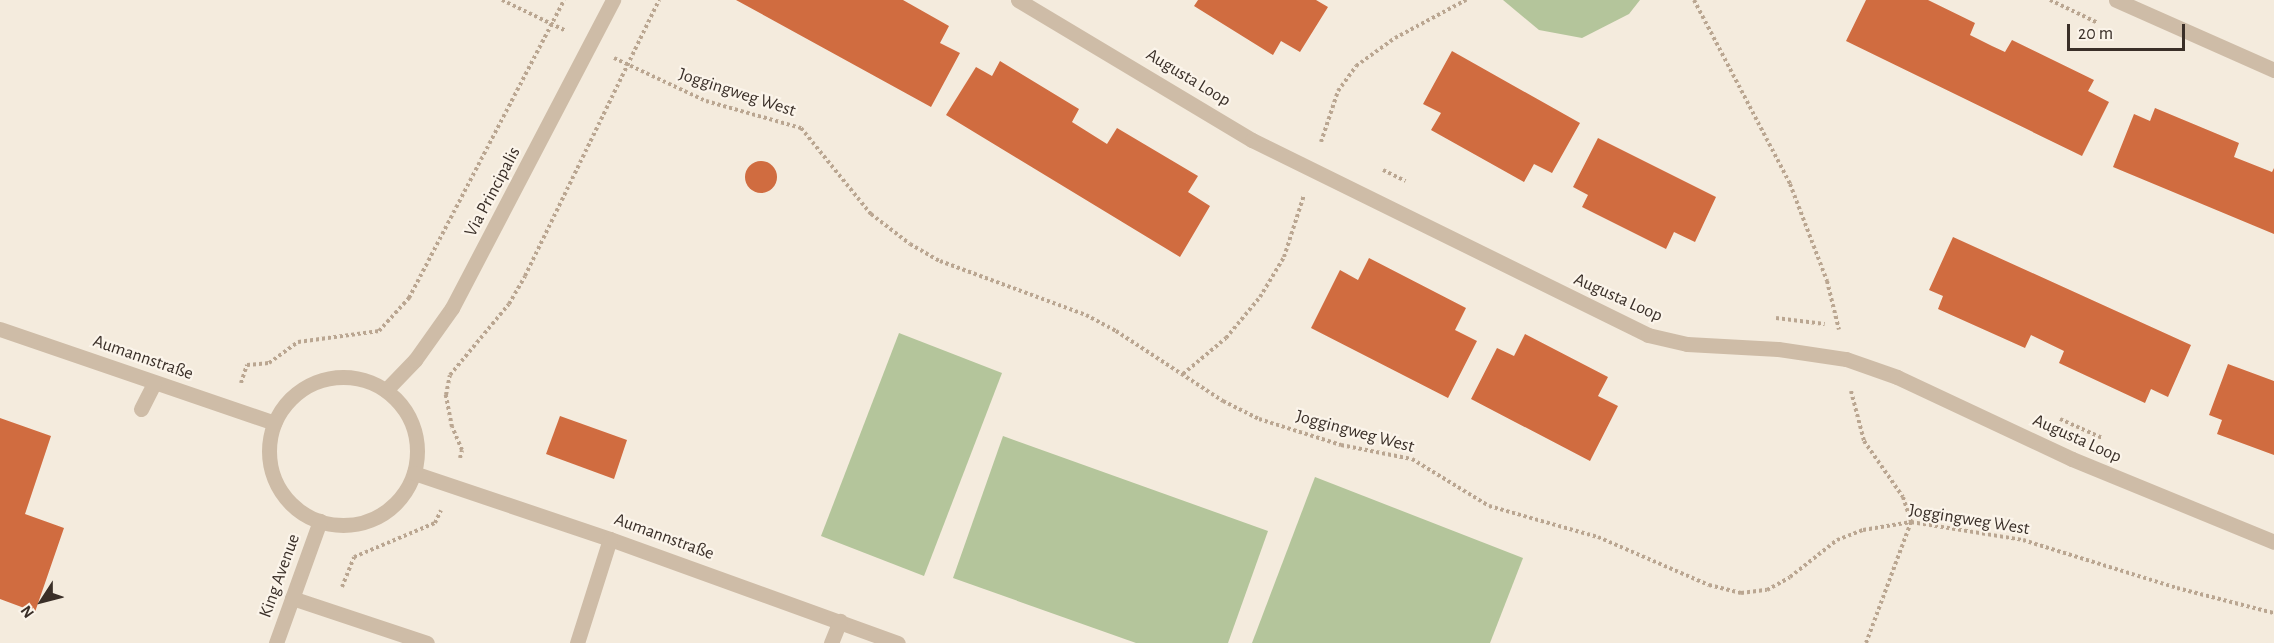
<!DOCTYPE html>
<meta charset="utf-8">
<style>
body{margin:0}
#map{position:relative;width:2274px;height:643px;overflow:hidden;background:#f4ebdd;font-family:"Alegreya Sans",sans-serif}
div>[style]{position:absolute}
.green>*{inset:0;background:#b4c59b}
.building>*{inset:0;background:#d06c40}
.round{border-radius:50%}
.path>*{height:4px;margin-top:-2px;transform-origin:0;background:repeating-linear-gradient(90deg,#baa691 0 3px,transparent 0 6px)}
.minor>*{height:15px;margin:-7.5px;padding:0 7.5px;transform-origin:7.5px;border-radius:7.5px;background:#cebca7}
.minor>.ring{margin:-7.5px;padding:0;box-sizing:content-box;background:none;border:15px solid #cebca7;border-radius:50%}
span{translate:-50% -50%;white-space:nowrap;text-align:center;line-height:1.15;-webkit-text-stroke:4.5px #fbf4ea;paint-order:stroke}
.street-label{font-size:18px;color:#3a2f28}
.north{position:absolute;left:12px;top:571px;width:60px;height:60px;-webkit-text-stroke:4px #fbf4ea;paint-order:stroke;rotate:234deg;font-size:16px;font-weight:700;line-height:24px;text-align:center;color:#3a2f28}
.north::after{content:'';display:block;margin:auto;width:21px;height:27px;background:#3a2f28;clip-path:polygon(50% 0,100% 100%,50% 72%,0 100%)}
.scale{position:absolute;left:2067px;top:24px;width:118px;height:27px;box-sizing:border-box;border:3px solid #3a2f28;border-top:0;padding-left:8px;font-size:18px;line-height:21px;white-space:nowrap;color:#3a2f28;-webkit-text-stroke:4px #fbf4ea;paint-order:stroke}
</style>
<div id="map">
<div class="green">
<i style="clip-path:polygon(1503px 0,1640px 0,1629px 14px,1582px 38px,1539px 30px)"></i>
<i style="clip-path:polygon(899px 333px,1002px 373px,924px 576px,821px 536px)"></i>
<i style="clip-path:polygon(1003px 436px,1268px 531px,1228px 643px,1136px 643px,953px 578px)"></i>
<i style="clip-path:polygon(1315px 477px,1523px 558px,1490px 643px,1252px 643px)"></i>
</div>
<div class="building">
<i style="clip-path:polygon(736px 0,903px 0,949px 26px,940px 43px,960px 53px,931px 107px)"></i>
<i style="clip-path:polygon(1198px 0,1316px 0,1328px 7px,1300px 52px,1281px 41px,1273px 55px,1194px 6px)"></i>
<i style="clip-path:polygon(1866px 0,1928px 0,1975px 23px,1970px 35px,1992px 46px,2005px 52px,2012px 40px,2094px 80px,2088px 91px,2109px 102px,2082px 156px,1846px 41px)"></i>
<i style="clip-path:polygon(1452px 51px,1580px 123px,1552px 173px,1534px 164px,1524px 182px,1431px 130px,1441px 113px,1423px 104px)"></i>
<i style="clip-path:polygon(1000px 61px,1079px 109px,1072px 122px,1107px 144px,1117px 128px,1198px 176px,1188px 192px,1210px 206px,1180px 257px,946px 115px,976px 67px,992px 76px)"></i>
<i style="clip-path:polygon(2155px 108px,2239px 143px,2234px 157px,2272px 172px,2274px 168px,2274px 234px,2113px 167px,2134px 114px,2150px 121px)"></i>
<i style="clip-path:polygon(1598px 138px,1716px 197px,1695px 242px,1674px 232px,1666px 249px,1582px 207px,1588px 195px,1573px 187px)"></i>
<i class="round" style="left:745px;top:161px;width:32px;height:32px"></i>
<i style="clip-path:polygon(1953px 237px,2191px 345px,2168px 397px,2151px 389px,2145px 403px,2059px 363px,2064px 351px,2031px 335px,2025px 348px,1938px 309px,1943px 296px,1929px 290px)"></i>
<i style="clip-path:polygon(1369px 258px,1466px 308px,1455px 330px,1477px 341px,1448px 398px,1311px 328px,1340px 270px,1358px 280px)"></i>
<i style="clip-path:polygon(1525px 334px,1608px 377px,1598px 396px,1618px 406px,1590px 461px,1471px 399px,1497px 348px,1514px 356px)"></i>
<i style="clip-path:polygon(2228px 364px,2274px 381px,2274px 455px,2217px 434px,2222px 420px,2209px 415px)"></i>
<i style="clip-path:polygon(560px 416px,627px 440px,614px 479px,546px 454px)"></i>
<i style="clip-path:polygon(0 418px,51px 436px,25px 514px,64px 528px,35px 612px,0 599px)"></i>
</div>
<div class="path">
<i style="left:502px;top:0;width:71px;rotate:25.8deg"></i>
<i style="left:1694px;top:0;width:208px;rotate:62.4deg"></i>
<i style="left:1790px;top:184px;width:104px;rotate:69.1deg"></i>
<i style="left:1827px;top:281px;width:50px;rotate:76.2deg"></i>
<i style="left:2050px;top:0;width:53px;rotate:25.6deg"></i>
<i style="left:614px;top:58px;width:102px;rotate:25.1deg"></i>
<i style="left:706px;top:101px;width:99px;rotate:15.9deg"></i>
<i style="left:801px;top:128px;width:111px;rotate:50.9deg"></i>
<i style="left:871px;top:214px;width:49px;rotate:37.6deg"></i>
<i style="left:910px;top:244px;width:34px;rotate:30deg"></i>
<i style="left:940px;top:261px;width:156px;rotate:20.3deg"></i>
<i style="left:1086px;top:315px;width:34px;rotate:28deg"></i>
<i style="left:1116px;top:331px;width:128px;rotate:33.2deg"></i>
<i style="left:1223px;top:401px;width:40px;rotate:26.6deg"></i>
<i style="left:1259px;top:419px;width:86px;rotate:17.6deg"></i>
<i style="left:1341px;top:445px;width:72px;rotate:11.2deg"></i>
<i style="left:1412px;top:459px;width:90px;rotate:31.4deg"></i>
<i style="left:1489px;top:506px;width:113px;rotate:15.9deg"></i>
<i style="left:1598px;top:537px;width:121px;rotate:23.4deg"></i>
<i style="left:1709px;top:585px;width:33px;rotate:14deg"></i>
<i style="left:1741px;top:593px;width:26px;rotate:-7deg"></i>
<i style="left:1767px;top:590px;width:26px;rotate:-29deg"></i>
<i style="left:1790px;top:577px;width:60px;rotate:-38.2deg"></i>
<i style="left:1837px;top:540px;width:28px;rotate:-21deg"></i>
<i style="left:1863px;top:530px;width:49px;rotate:-9.5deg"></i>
<i style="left:1911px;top:522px;width:113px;rotate:9.1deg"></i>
<i style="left:2023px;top:540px;width:161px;rotate:17.3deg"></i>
<i style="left:2177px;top:588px;width:100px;rotate:14.5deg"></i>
<i style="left:1321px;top:142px;width:54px;rotate:-71.6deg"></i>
<i style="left:1338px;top:91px;width:31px;rotate:-54deg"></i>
<i style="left:1356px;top:66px;width:48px;rotate:-35.7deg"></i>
<i style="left:1395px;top:38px;width:81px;rotate:-28.2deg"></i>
<i style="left:1383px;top:170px;width:25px;rotate:26deg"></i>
<i style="left:1776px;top:318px;width:49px;rotate:7deg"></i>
<i style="left:1183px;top:374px;width:56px;rotate:-39.9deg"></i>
<i style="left:1226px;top:338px;width:53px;rotate:-50.3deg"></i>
<i style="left:1260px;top:297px;width:47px;rotate:-59deg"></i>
<i style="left:1284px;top:257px;width:65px;rotate:-72.1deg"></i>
<i style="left:241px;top:383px;width:19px;rotate:-72deg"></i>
<i style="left:247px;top:365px;width:22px;rotate:-5deg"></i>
<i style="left:269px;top:363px;width:36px;rotate:-36deg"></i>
<i style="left:298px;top:342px;width:82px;rotate:-7.7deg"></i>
<i style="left:379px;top:331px;width:45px;rotate:-47.7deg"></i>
<i style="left:409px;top:298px;width:336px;rotate:-62.5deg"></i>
<i style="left:1851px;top:391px;width:52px;rotate:75.4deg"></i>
<i style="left:1864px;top:441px;width:68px;rotate:55.1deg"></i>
<i style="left:1903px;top:497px;width:26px;rotate:72deg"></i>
<i style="left:1911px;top:522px;width:129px;rotate:110.4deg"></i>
<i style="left:2060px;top:419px;width:46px;rotate:24.3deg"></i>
<i style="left:460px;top:458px;width:8px;rotate:-76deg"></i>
<i style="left:462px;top:450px;width:25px;rotate:-113deg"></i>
<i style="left:452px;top:427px;width:33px;rotate:-101deg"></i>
<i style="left:446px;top:395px;width:20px;rotate:-79deg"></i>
<i style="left:450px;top:375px;width:92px;rotate:-50.3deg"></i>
<i style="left:509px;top:304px;width:32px;rotate:-60deg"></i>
<i style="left:525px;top:276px;width:307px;rotate:-64.1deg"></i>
<i style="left:342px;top:587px;width:32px;rotate:-68deg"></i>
<i style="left:354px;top:557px;width:88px;rotate:-22.8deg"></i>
<i style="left:435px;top:523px;width:14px;rotate:-65deg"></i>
</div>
<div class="minor">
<i style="left:1018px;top:0;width:273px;rotate:30.9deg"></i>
<i style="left:1252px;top:140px;width:441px;rotate:26.2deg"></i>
<i style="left:1648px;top:335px;width:40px;rotate:13deg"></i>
<i style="left:1687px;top:344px;width:91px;rotate:3.1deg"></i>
<i style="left:1778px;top:349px;width:69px;rotate:8.4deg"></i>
<i style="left:1846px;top:359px;width:54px;rotate:19.4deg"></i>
<i style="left:1897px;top:377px;width:193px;rotate:25.1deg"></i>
<i style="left:2072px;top:459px;width:218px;rotate:22.3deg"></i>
<i style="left:2116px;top:0;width:173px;rotate:23.9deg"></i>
<i style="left:0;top:329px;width:290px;rotate:18.9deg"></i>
<i class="ring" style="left:269px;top:377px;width:133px;height:133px"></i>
<i style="left:386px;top:390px;width:42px;rotate:-46deg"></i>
<i style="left:415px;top:360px;width:64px;rotate:-54.6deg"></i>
<i style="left:452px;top:308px;width:348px;rotate:-62.4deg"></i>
<i style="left:141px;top:409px;width:29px;rotate:-63deg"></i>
<i style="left:414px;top:473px;width:207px;rotate:18.6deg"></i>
<i style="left:610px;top:539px;width:306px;rotate:19.9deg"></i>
<i style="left:292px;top:598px;width:142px;rotate:18.4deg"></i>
<i style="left:276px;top:643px;width:130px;rotate:-70.2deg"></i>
<i style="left:577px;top:643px;width:109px;rotate:-72.4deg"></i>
<i style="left:831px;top:643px;width:24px;rotate:-68deg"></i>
</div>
<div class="street-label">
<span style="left:1188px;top:78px;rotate:31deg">Augusta Loop</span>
<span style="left:737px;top:93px;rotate:18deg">Joggingweg West</span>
<span style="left:493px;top:192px;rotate:-62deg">Via Principalis</span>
<span style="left:1618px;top:298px;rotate:24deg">Augusta Loop</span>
<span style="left:143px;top:358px;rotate:19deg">Aumannstraße</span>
<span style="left:1355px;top:432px;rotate:15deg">Joggingweg West</span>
<span style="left:2077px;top:439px;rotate:24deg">Augusta Loop</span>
<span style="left:1969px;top:520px;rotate:9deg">Joggingweg West</span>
<span style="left:664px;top:537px;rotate:20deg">Aumannstraße</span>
<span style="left:280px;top:576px;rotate:-70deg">King Avenue</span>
</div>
<div class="north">N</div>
<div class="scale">20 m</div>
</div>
